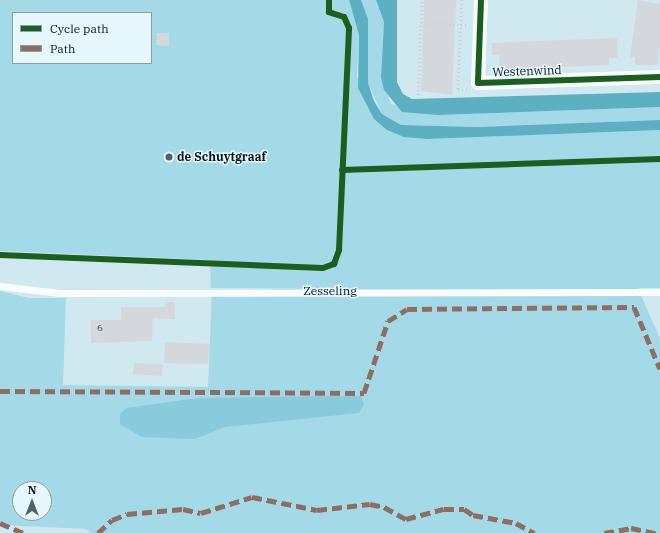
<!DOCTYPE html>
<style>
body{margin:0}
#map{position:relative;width:660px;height:533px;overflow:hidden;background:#d0e8ef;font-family:"IBM Plex Serif",serif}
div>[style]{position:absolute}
.green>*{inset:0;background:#a4dae8}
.forest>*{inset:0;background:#89cbdc}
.water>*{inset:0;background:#5dafc2}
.building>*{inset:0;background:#d4d7db}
.path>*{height:2.5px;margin-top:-1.25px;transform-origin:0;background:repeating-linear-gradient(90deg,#c9d0d3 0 1px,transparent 0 4px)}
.service>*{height:7px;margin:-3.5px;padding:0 3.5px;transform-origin:3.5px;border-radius:3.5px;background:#f8fcfd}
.minor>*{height:14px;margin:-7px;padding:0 7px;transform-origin:7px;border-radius:7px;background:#f8fcfd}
.quiet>*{height:5px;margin-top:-2.5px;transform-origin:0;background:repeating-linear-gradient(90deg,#8d6e63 0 10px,transparent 0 15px)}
.cycleway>*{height:6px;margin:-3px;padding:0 3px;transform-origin:3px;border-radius:3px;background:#1b5e20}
.dots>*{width:11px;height:11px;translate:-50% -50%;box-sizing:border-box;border:2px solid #e6f8fd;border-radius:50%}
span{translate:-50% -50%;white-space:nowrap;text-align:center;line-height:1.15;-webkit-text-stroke:3px #e6f8fd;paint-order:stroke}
.number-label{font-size:10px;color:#3d4a4e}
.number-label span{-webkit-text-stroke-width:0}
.street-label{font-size:12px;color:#091a1e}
.poi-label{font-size:12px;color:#091a1e;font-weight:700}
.left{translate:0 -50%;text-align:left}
.legend{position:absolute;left:12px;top:12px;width:140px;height:52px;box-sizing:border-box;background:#e6f8fd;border:1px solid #8e9fa4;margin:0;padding:5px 7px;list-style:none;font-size:12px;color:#091a1e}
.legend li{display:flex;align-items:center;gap:8px;height:20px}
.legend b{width:20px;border:1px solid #8e9fa4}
.north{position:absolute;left:12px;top:481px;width:40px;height:40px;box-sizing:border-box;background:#e6f8fd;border:1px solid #8e9fa4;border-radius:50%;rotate:0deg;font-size:11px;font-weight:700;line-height:16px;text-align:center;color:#091a1e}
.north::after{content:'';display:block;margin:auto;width:14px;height:18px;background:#4f6267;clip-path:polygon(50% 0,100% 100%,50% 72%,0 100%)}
</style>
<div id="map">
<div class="green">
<i style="clip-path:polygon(evenodd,0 0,349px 0,359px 35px,357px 77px,374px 119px,428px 139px,660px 130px,660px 288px,638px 288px,660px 339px,660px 533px,91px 533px,85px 529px,0 525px,0 291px,29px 298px,66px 298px,63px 385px,208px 387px,212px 290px,342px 289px,211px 288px,210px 260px,0 251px,0 0,13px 13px,151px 13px,151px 63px,13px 63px,13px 13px,0 0,20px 489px,44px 489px,44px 513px,20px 513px,20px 489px)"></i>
<i style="clip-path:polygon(361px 0,376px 0,384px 22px,381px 77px,391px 104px,438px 115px,660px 107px,660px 120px,477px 127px,401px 125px,382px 114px,368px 83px,368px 19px)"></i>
</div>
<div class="forest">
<i style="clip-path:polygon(324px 396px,361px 396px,364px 404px,359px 413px,225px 427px,195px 439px,142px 437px,120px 424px,120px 414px,126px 408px,198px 398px)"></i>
</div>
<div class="water">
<i style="clip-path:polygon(349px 0,361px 0,368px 19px,368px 83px,374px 101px,382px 114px,401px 125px,477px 127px,660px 120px,660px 130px,428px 139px,404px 137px,387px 130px,374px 119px,358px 88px,359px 35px)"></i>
<i style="clip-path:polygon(376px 0,397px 0,397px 82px,403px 94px,412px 99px,660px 92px,660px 107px,438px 115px,402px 112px,384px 90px,381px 77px,384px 22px)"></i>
</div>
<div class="building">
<i style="clip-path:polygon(424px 0,456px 0,452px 95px,421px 91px)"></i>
<i style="clip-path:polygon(638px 0,660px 4px,660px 47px,658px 64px,653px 65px,635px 65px,635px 57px,630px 57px)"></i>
<i style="clip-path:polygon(157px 33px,169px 33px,169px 46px,156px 45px)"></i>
<i style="clip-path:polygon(617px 38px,618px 58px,609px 58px,609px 65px,500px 69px,499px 55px,492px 55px,492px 43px)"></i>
<i style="clip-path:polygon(165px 302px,175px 302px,175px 319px,153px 318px,152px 341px,91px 343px,91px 320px,121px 320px,121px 307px,165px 307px)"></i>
<i style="clip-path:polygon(165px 342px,209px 344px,208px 364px,164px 363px)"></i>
<i style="clip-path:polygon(134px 363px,163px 364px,162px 376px,133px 374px)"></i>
</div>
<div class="path">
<i style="left:462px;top:0;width:90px;rotate:92.5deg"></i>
<i style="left:458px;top:90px;width:10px;rotate:-6deg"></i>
<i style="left:0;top:1px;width:39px;rotate:3deg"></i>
<i style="left:47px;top:3px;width:3px;rotate:-90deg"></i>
<i style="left:151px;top:6px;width:6px;rotate:-90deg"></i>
<i style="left:421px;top:23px;width:46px;rotate:2.5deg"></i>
<i style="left:418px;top:95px;width:95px;rotate:-87.6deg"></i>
</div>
<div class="service">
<i style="left:0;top:286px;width:60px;rotate:6.7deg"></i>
<i style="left:60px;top:293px;width:600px;rotate:-0.1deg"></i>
</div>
<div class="minor">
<i style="left:481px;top:0;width:83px;rotate:92.1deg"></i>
<i style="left:478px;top:83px;width:182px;rotate:-1.9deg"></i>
</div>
<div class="quiet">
<i style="left:0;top:391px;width:364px;rotate:0.3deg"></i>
<i style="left:364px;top:393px;width:76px;rotate:-71.6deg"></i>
<i style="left:388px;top:321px;width:22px;rotate:-32deg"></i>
<i style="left:407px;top:309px;width:227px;rotate:-0.5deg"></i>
<i style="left:634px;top:307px;width:67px;rotate:67.2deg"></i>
<i style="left:0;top:523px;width:25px;rotate:23deg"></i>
<i style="left:98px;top:533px;width:19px;rotate:-43deg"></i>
<i style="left:112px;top:520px;width:16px;rotate:-22deg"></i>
<i style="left:127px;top:514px;width:56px;rotate:-5.1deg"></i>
<i style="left:183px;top:509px;width:18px;rotate:13deg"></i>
<i style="left:201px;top:513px;width:53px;rotate:-17.4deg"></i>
<i style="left:252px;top:497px;width:66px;rotate:11.3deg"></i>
<i style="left:317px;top:510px;width:53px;rotate:-6.5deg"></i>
<i style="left:370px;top:504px;width:14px;rotate:12deg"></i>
<i style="left:384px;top:507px;width:25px;rotate:29deg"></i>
<i style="left:406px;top:519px;width:39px;rotate:-15deg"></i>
<i style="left:444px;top:509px;width:20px"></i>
<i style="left:464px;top:509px;width:11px;rotate:34deg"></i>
<i style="left:473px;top:515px;width:44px;rotate:10.5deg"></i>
<i style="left:516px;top:523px;width:21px;rotate:29deg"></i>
<i style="left:604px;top:533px;width:27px;rotate:-10deg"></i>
<i style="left:631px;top:528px;width:25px;rotate:12deg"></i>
</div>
<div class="cycleway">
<i style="left:481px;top:0;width:83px;rotate:92.1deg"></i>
<i style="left:478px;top:83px;width:182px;rotate:-1.9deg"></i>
<i style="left:342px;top:170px;width:318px;rotate:-2deg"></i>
<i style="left:0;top:255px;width:323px;rotate:2.3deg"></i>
<i style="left:323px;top:268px;width:12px;rotate:-20deg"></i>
<i style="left:334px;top:264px;width:15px;rotate:-70deg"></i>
<i style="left:339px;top:250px;width:222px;rotate:-87.4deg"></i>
<i style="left:349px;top:28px;width:12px;rotate:-114deg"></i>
<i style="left:344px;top:17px;width:16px;rotate:-162deg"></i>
<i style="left:329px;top:12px;width:12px;rotate:-90deg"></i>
</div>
<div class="dots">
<i style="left:169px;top:157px;background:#4f6267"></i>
</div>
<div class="number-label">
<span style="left:100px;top:328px">6</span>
</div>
<div class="street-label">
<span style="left:527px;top:71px;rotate:-2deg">Westenwind</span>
<span style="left:330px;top:291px">Zesseling</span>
</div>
<div class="poi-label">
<span class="left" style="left:177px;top:157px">de Schuytgraaf</span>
</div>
<ul class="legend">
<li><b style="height:5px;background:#1b5e20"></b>Cycle path</li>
<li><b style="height:5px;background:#8d6e63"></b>Path</li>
</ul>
<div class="north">N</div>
</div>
